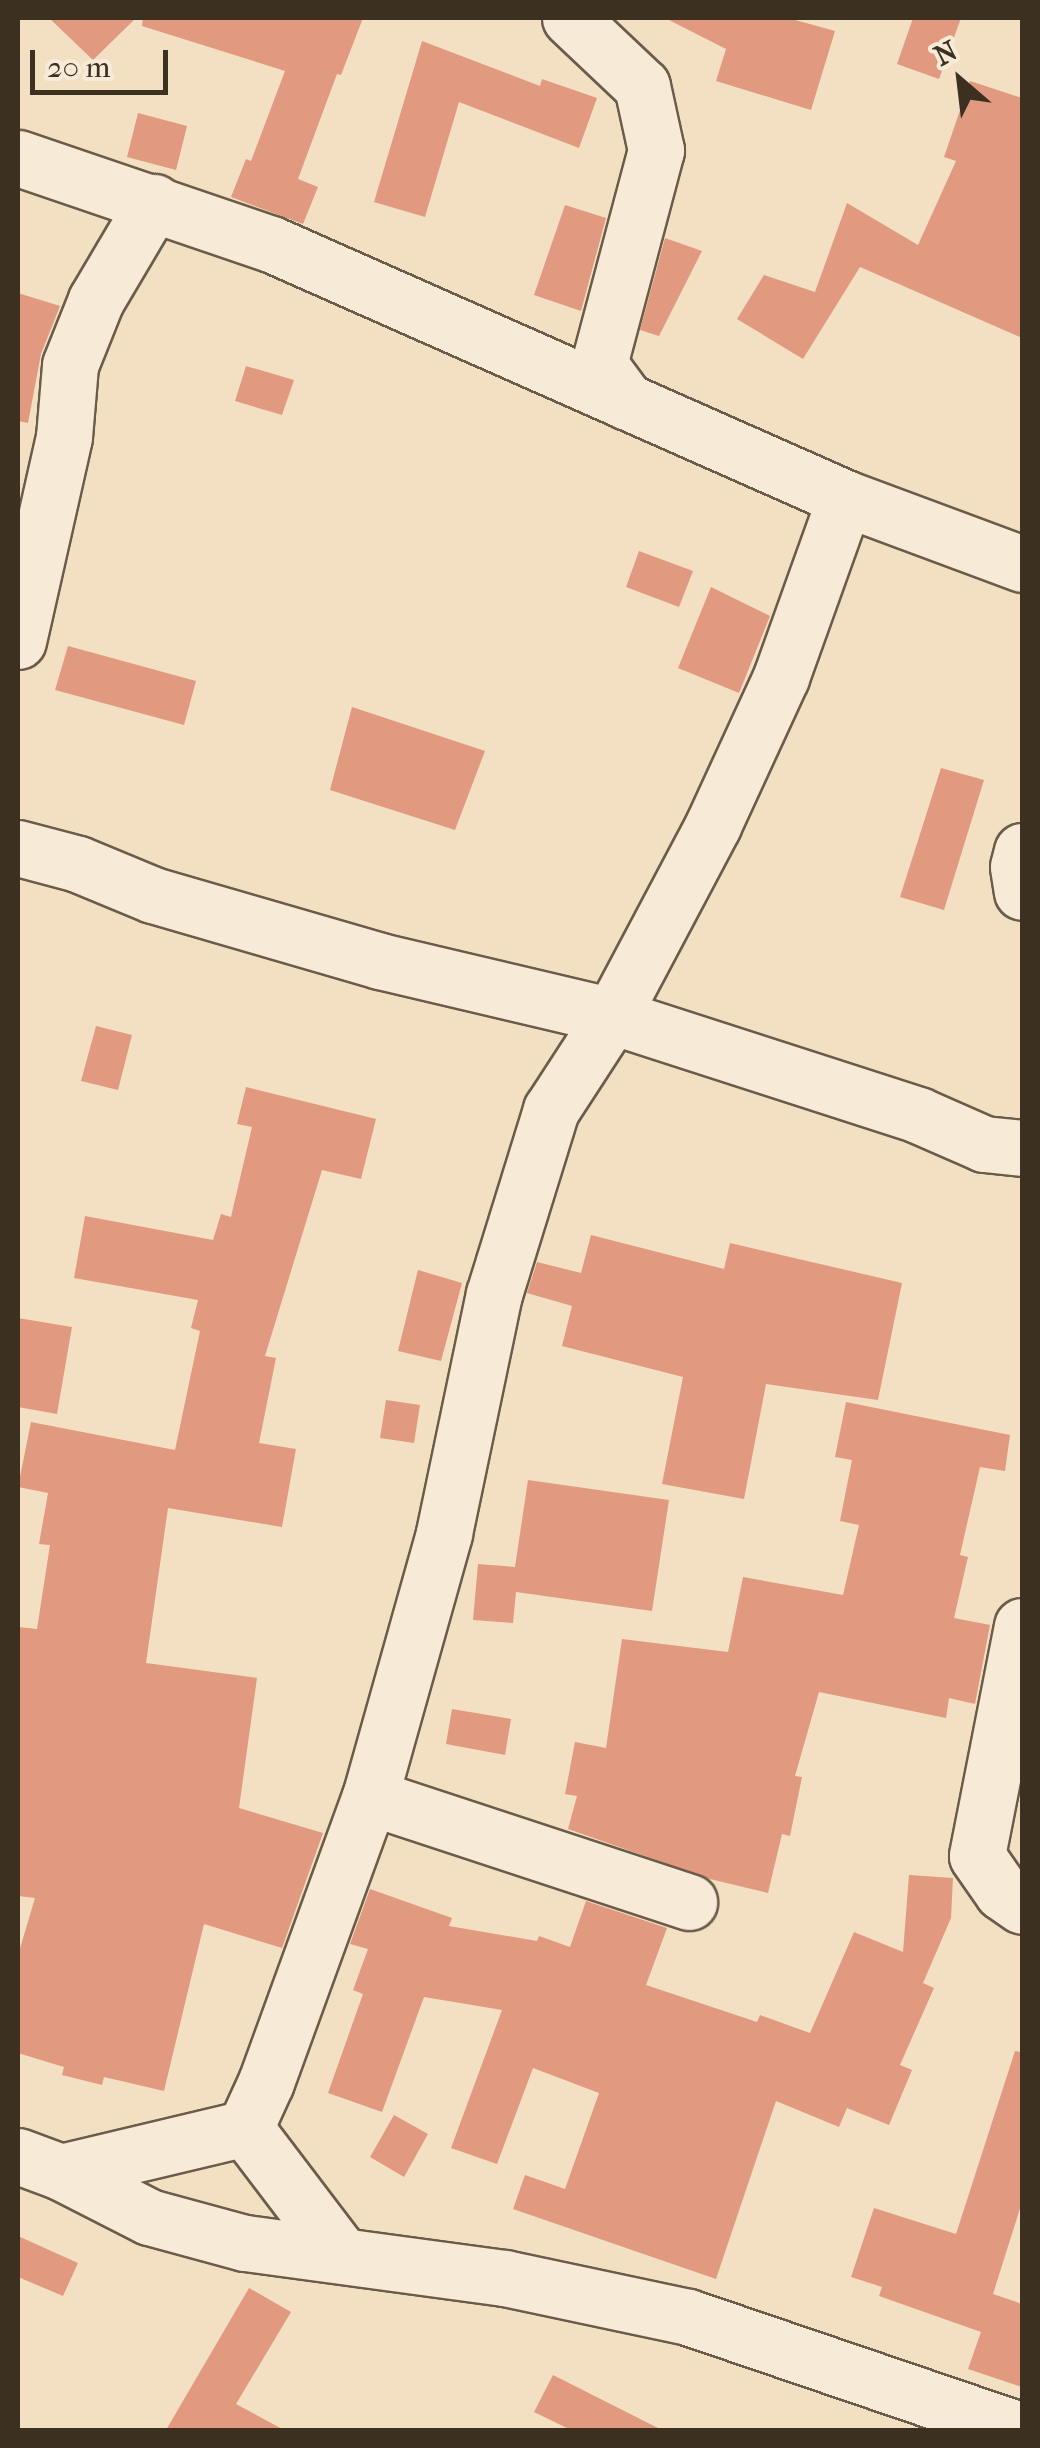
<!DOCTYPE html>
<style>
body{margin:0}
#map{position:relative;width:1040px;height:2448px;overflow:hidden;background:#f3e0c2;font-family:"IM FELL French Canon",serif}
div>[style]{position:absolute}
.building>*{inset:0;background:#e1997f}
.roads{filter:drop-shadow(2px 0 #6a5c49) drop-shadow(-2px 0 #6a5c49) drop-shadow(0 2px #6a5c49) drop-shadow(0 -2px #6a5c49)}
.minor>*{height:55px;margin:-27.5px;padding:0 27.5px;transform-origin:27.5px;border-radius:27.5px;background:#f7ebd7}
span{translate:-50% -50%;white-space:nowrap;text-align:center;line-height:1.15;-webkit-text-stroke:8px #f7ebd7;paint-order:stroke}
.frame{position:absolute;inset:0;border:20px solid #3c3021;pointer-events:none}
.north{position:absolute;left:910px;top:30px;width:100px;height:100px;-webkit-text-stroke:8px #f7ebd7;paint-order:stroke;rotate:332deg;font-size:28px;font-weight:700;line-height:40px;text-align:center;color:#3c3021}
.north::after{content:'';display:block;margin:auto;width:35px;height:45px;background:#3c3021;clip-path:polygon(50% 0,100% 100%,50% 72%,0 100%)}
.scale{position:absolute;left:30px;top:50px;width:138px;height:45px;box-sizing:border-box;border:5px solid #3c3021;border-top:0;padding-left:12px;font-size:30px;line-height:35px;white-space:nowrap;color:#3c3021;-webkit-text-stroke:8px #f7ebd7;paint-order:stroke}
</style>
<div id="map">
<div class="building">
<i style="clip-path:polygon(49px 18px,136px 18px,93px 60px)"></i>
<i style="clip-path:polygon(143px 18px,363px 18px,341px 75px,337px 74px,298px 179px,318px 187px,303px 224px,231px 197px,246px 159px,251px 161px,285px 71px,142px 26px)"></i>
<i style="clip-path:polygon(665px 18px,788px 18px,835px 31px,811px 110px,716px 81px,726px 49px)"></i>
<i style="clip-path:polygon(913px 18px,961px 18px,939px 79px,897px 64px)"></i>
<i style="clip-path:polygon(422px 41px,540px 86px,542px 79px,597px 98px,579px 148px,459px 102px,425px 217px,374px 202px)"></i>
<i style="clip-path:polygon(970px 81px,1022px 98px,1022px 338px,860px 267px,803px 359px,737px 319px,764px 275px,815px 292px,847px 203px,918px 245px,956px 161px,944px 157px)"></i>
<i style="clip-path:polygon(138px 113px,187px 126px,176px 170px,127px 157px)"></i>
<i style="clip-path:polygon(565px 205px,606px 218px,581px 311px,534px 295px)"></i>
<i style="clip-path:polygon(665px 238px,702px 251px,659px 336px,640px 330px)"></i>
<i style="clip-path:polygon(18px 293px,60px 306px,41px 354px,28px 423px,18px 421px)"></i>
<i style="clip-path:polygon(246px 366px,294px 380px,282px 415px,235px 401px)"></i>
<i style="clip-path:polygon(639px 551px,693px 571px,679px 607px,626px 587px)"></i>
<i style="clip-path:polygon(711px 587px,770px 616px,739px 693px,678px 668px)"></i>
<i style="clip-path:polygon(68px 646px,196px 681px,184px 725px,55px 690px)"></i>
<i style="clip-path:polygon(352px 707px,485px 751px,455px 830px,330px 790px)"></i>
<i style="clip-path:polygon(941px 768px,984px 780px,944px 910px,900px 897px)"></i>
<i style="clip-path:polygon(96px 1026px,132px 1035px,118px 1090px,81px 1081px)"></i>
<i style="clip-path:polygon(246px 1087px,376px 1119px,361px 1179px,322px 1170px,265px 1356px,276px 1358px,259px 1443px,296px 1449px,282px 1527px,168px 1508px,146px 1663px,257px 1678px,239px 1808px,323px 1833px,282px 1948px,204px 1924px,164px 2091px,104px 2077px,102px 2085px,62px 2075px,64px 2067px,18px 2053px,18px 1955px,35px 1898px,18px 1896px,18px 1627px,37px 1629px,50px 1545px,39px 1544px,48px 1493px,18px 1487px,31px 1422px,175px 1450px,200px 1331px,191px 1328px,198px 1300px,74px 1278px,85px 1216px,213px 1240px,221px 1214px,231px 1217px,252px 1127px,237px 1124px)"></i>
<i style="clip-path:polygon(591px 1235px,724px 1269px,730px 1243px,902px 1283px,878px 1400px,766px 1384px,744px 1499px,662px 1484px,683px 1377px,562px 1346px,572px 1306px,527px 1293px,537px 1262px,581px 1273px)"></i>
<i style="clip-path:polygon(418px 1270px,462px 1283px,441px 1361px,398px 1351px)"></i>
<i style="clip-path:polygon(18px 1318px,72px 1327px,57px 1414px,18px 1407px)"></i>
<i style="clip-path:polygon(386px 1400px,420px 1405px,414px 1443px,380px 1438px)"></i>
<i style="clip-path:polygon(846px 1402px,1010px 1435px,1005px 1471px,980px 1467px,960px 1555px,968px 1557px,954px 1618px,990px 1625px,975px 1704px,949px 1698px,946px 1718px,819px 1692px,795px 1776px,802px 1777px,790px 1836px,782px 1834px,768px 1893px,710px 1879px,568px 1829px,577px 1796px,565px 1794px,575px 1742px,606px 1748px,622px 1639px,728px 1652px,743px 1577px,843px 1595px,859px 1525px,840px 1521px,852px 1460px,835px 1457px)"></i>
<i style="clip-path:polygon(528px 1480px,669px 1500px,652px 1611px,516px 1592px,513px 1623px,473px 1620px,478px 1564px,515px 1567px)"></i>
<i style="clip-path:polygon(452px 1709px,511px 1719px,505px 1755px,446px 1744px)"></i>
<i style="clip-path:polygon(909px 1875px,953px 1878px,951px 1918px,923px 1983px,934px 1988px,900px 2065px,912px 2070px,889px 2125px,847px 2108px,839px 2127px,776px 2101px,716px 2279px,513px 2209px,525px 2175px,565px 2189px,599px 2093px,533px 2068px,497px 2164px,451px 2148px,502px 2010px,424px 1997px,382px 2112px,328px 2093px,363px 1994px,353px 1990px,368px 1949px,350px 1944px,370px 1889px,452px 1918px,449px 1926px,537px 1941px,539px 1936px,570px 1947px,586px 1901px,667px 1928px,646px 1985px,757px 2022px,760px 2015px,810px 2033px,854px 1932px,903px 1952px)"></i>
<i style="clip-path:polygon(1015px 2051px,1022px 2052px,1022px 2202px,993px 2294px,1022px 2304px,1022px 2387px,968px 2369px,981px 2332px,879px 2296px,882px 2287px,851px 2277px,874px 2208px,956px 2234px)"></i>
<i style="clip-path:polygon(394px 2115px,428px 2134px,404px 2177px,370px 2157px)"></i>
<i style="clip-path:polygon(18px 2236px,78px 2263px,63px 2296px,18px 2277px)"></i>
<i style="clip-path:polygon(249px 2288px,291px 2312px,236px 2404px,284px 2430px,166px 2430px)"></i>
<i style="clip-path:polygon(553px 2375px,662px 2430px,571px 2430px,534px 2412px)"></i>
</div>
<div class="roads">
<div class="minor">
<i style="left:570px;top:18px;width:99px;rotate:43.4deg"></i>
<i style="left:642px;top:86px;width:66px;rotate:77.7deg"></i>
<i style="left:656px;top:150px;width:221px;rotate:104.9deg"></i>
<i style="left:599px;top:364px;width:47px;rotate:53.6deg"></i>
<i style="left:18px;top:158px;width:267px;rotate:18.8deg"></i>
<i style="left:271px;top:244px;width:628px;rotate:23.87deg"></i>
<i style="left:845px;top:498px;width:189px;rotate:20.4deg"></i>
<i style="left:18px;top:641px;width:209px;rotate:-77.3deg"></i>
<i style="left:64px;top:437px;width:72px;rotate:-85.2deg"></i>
<i style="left:70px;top:365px;width:70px;rotate:-68.2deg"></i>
<i style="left:96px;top:300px;width:114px;rotate:-59.4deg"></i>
<i style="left:18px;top:848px;width:62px;rotate:14.9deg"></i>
<i style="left:78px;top:864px;width:81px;rotate:22.5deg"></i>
<i style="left:153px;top:895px;width:236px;rotate:16.2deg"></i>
<i style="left:380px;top:961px;width:238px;rotate:13.3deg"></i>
<i style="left:612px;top:1016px;width:322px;rotate:17.9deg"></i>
<i style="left:918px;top:1115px;width:72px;rotate:23.7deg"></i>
<i style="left:984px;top:1144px;width:38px;rotate:6deg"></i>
<i style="left:1022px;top:851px;width:16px;rotate:104deg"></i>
<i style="left:1018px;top:867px;width:25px;rotate:81deg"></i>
<i style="left:1022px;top:1626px;width:234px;rotate:101.1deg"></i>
<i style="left:977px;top:1856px;width:44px;rotate:55.2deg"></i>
<i style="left:1002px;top:1892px;width:24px;rotate:35deg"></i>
<i style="left:370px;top:1797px;width:336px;rotate:18.2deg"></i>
<i style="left:245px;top:2128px;width:157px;rotate:52.8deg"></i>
<i style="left:18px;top:2156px;width:46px;rotate:20.4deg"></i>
<i style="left:61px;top:2172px;width:99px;rotate:27.1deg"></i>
<i style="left:149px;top:2217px;width:99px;rotate:15.2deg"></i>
<i style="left:245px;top:2243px;width:262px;rotate:7.7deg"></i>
<i style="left:505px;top:2278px;width:187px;rotate:12deg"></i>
<i style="left:688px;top:2317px;width:351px;rotate:18.8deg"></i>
<i style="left:61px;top:2172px;width:189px;rotate:-13.4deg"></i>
<i style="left:245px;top:2128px;width:51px;rotate:-65.5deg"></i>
<i style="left:266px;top:2082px;width:303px;rotate:-70deg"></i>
<i style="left:370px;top:1797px;width:274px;rotate:-74.3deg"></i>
<i style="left:444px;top:1533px;width:244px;rotate:-78.2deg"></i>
<i style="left:494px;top:1294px;width:193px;rotate:-72.8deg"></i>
<i style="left:551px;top:1110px;width:112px;rotate:-57deg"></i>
<i style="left:612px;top:1016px;width:216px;rotate:-62.1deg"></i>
<i style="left:713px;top:825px;width:163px;rotate:-65.3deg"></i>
<i style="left:781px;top:677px;width:190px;rotate:-70.3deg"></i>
</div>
</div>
<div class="frame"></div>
<div class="north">N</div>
<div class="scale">20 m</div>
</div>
